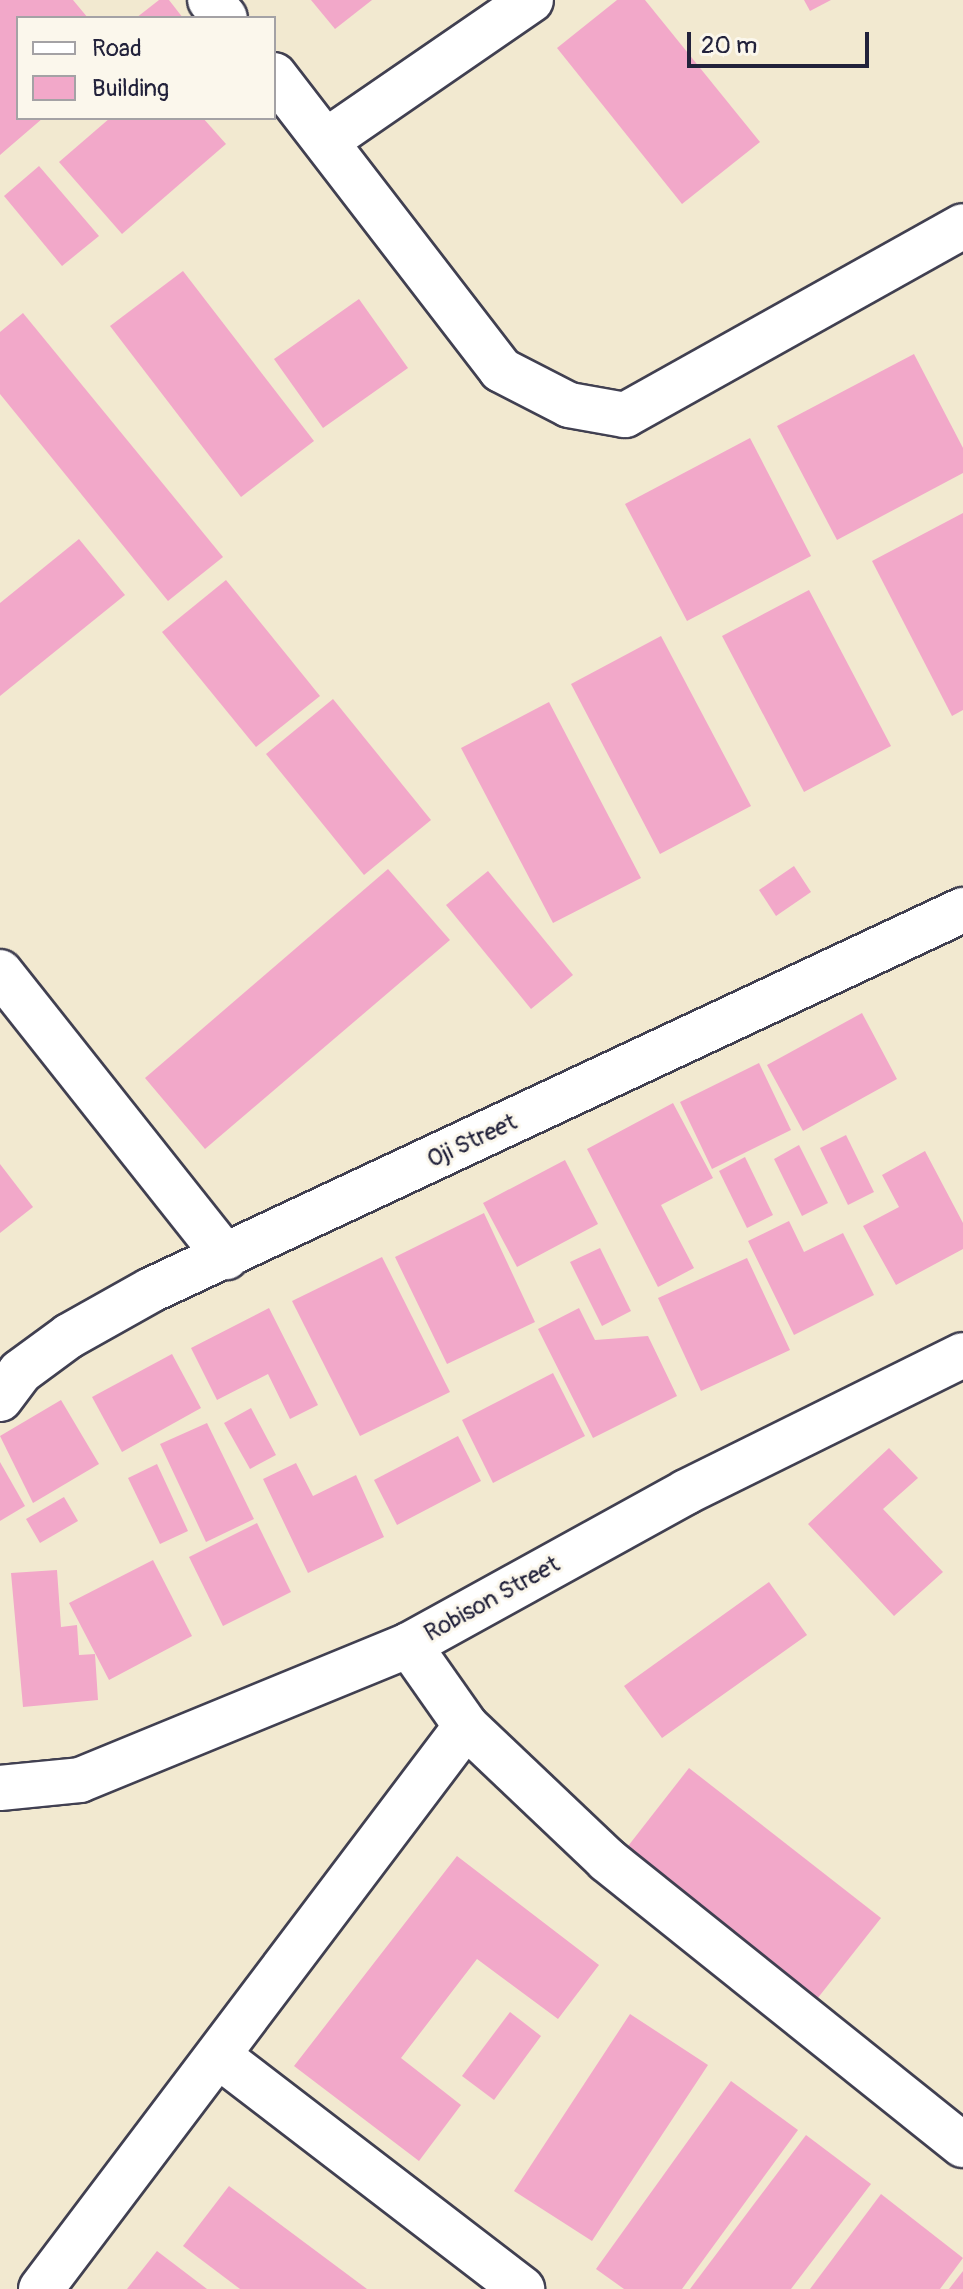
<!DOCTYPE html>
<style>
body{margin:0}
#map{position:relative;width:963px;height:2289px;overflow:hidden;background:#f2e9d0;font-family:Pangolin,sans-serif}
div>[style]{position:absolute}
.building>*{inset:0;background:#f2a8c9}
.roads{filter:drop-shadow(2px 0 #414051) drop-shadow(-2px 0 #414051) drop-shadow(0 2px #414051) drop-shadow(0 -2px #414051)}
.minor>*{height:44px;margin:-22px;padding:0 22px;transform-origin:22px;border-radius:22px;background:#fff}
span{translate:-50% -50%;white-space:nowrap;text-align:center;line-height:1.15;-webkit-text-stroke:6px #fbf7ec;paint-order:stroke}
.street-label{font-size:24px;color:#22223b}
.legend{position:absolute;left:16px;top:16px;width:260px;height:104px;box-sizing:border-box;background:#fbf7ec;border:2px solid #a4a2a5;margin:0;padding:10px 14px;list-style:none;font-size:24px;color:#22223b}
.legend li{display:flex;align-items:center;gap:16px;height:40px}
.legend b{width:40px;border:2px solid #a4a2a5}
.scale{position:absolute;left:687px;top:32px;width:182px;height:36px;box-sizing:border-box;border:4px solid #22223b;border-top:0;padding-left:10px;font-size:24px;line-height:28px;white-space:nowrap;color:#22223b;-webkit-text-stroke:6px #fbf7ec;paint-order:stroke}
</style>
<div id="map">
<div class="building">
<i style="clip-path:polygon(0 0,73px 0,88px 18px,18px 18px,18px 118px,43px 118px,0 155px)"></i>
<i style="clip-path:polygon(159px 0,169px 0,183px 18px,136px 18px)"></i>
<i style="clip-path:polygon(311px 0,372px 0,335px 29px)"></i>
<i style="clip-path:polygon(617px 0,645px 0,760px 142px,682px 204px,557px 48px)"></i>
<i style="clip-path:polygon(804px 0,831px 0,810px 11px)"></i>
<i style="clip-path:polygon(110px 118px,203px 118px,226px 144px,122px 234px,59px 162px)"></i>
<i style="clip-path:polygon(39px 166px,99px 236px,62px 266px,4px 196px)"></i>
<i style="clip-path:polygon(183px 271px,314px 441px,241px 497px,110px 326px)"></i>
<i style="clip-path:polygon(359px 299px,408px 368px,323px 428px,274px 359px)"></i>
<i style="clip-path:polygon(23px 313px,223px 557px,168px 601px,0 394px,0 332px)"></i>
<i style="clip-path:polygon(914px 354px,963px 448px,963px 473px,837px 540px,777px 426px)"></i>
<i style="clip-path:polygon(750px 438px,811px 556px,687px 621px,625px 504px)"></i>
<i style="clip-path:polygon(963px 513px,963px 710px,952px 716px,872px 561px)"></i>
<i style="clip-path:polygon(79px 539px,125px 595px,0 696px,0 603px)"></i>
<i style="clip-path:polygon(226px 580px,320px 696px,256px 747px,162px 632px)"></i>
<i style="clip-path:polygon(809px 590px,891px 746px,804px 792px,722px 636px)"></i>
<i style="clip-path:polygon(661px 636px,751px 806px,660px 854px,571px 684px)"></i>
<i style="clip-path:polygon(333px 699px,431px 820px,364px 875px,266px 754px)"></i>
<i style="clip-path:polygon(549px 702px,641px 878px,553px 923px,461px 748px)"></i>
<i style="clip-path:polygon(794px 866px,811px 892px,776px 916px,759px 890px)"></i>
<i style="clip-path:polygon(388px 869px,450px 940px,205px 1149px,145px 1078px)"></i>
<i style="clip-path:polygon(488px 871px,573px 975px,531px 1009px,446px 905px)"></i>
<i style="clip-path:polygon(862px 1013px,897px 1079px,803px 1131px,767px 1065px)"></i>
<i style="clip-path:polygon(759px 1063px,791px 1130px,712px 1169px,680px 1102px)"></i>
<i style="clip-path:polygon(673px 1103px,713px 1178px,661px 1205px,694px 1268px,658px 1287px,587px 1149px)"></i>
<i style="clip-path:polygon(846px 1135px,874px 1192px,848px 1205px,820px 1148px)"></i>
<i style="clip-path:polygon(799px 1145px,828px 1203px,802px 1216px,774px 1159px)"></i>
<i style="clip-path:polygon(925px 1151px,963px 1223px,963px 1249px,896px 1285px,863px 1226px,899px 1207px,882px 1175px)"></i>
<i style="clip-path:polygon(745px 1157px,773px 1215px,747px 1228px,719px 1171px)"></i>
<i style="clip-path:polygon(565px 1160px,598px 1224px,517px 1267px,483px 1203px)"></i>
<i style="clip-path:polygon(0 1164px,33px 1207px,0 1233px)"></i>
<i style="clip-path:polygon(484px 1213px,535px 1322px,447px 1364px,395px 1257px)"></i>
<i style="clip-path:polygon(789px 1221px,804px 1252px,843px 1233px,874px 1295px,794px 1335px,748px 1241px)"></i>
<i style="clip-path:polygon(600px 1248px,631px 1311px,602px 1326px,570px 1262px)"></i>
<i style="clip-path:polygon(382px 1257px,450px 1392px,360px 1436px,292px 1301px)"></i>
<i style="clip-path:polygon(747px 1258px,790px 1350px,701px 1391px,658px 1298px)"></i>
<i style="clip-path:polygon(269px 1308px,318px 1405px,290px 1419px,268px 1374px,217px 1400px,191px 1348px)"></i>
<i style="clip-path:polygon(579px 1308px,595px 1340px,648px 1336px,677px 1396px,593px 1438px,538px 1329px)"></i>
<i style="clip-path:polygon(172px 1354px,201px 1408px,122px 1452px,92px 1397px)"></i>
<i style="clip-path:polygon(553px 1373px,585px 1436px,493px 1483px,462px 1420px)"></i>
<i style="clip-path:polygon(61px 1400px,99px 1464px,33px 1503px,0 1436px)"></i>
<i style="clip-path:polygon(251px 1408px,276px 1455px,250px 1469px,224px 1423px)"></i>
<i style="clip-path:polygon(207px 1423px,254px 1519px,206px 1542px,160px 1444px)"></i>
<i style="clip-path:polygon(458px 1436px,481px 1481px,397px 1525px,374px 1480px)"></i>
<i style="clip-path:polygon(889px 1448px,918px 1478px,883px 1509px,943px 1572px,894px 1616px,808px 1524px)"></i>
<i style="clip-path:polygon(0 1462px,25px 1506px,0 1521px)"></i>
<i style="clip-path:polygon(296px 1463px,313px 1496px,356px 1475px,384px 1537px,308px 1573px,263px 1479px)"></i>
<i style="clip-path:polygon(157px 1464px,188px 1531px,160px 1544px,128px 1478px)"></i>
<i style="clip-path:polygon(64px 1497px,78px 1521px,40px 1543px,26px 1519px)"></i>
<i style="clip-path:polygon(257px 1523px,291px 1592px,223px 1626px,189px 1557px)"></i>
<i style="clip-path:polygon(153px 1560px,192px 1636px,109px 1680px,69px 1603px)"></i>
<i style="clip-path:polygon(57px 1570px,61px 1627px,77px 1625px,79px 1655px,95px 1654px,98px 1700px,23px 1707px,11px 1573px)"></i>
<i style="clip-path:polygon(769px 1582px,807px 1635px,662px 1738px,624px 1686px)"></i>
<i style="clip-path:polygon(689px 1768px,881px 1918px,817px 1999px,625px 1850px)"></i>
<i style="clip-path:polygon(457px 1856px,599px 1965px,558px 2019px,477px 1959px,401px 2058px,461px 2105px,419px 2161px,294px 2066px)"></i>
<i style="clip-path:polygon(510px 2012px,541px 2036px,494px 2100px,462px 2076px)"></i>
<i style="clip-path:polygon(630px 2014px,708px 2065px,592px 2241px,514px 2191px)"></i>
<i style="clip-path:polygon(731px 2081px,798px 2130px,682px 2289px,624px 2289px,596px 2269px)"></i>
<i style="clip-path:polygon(806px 2135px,871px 2184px,791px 2289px,690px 2289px)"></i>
<i style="clip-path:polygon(229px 2186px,367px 2289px,240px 2289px,183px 2246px)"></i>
<i style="clip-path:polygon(881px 2194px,963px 2258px,940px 2289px,810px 2289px)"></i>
<i style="clip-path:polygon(157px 2251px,207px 2289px,127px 2289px)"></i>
<i style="clip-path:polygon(963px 2271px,963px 2289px,949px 2289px)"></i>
</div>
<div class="roads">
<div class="minor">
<i style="left:210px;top:0;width:23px;rotate:50deg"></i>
<i style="left:274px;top:75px;width:372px;rotate:52.4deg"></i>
<i style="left:501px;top:370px;width:76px;rotate:27.2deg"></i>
<i style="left:569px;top:405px;width:57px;rotate:10.1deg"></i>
<i style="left:625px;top:415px;width:387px;rotate:-29.2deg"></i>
<i style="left:329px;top:139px;width:245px;rotate:-34.5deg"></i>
<i style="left:0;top:972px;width:364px;rotate:51.6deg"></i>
<i style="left:0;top:1399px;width:34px;rotate:-53deg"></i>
<i style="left:20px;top:1372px;width:61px;rotate:-36.3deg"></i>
<i style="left:69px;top:1336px;width:94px;rotate:-29.3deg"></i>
<i style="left:151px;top:1290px;width:897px;rotate:-25.08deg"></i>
<i style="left:409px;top:1645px;width:99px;rotate:54.9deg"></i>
<i style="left:466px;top:1726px;width:195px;rotate:43.5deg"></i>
<i style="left:607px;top:1860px;width:456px;rotate:38.7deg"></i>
<i style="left:0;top:1788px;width:80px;rotate:-5.7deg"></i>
<i style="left:80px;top:1780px;width:356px;rotate:-22.3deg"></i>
<i style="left:409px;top:1645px;width:316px;rotate:-28.9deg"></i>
<i style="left:686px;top:1492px;width:309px;rotate:-26.3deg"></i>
<i style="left:220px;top:2057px;width:381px;rotate:37.5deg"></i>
<i style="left:41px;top:2289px;width:705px;rotate:-52.95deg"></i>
</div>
</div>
<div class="street-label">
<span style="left:472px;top:1141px;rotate:-25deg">Oji Street</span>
<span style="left:492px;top:1599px;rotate:-29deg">Robison Street</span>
</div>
<ul class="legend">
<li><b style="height:10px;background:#fff"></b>Road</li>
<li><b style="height:22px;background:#f2a8c9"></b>Building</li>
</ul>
<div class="scale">20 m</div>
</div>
